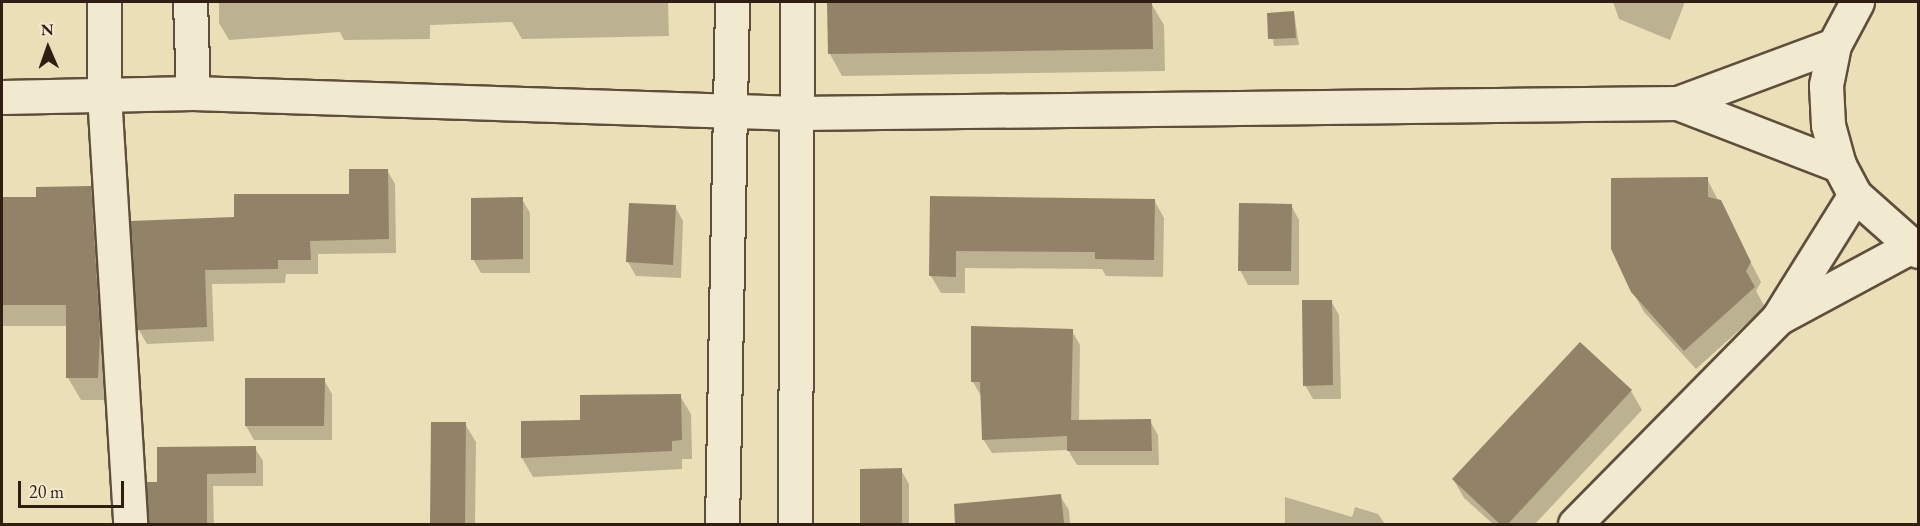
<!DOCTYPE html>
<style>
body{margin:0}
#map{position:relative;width:1920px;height:526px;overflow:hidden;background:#ebdfb7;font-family:"EB Garamond",serif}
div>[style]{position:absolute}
.shadow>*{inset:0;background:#0003}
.building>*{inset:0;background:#918268}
.roads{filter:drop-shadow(2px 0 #5f4e3b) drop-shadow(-2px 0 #5f4e3b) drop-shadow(0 2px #5f4e3b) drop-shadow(0 -2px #5f4e3b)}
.street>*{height:33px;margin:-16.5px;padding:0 16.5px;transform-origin:16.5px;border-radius:16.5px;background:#f2ead0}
.secondary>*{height:33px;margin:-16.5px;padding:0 16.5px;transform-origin:16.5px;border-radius:16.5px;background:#f2ead0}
span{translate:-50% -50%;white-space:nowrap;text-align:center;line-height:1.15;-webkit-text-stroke:5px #f2ead0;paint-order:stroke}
.frame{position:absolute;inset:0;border:3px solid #301e12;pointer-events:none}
.north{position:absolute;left:18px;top:18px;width:60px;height:60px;-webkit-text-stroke:4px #f2ead0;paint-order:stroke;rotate:358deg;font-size:16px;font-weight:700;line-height:24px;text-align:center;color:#301e12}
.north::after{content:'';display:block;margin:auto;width:21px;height:27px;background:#301e12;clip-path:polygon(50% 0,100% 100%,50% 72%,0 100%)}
.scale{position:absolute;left:18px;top:481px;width:106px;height:27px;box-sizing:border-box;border:3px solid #301e12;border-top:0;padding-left:8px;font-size:18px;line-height:21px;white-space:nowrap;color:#301e12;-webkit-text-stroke:4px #f2ead0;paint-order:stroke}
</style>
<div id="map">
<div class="shadow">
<i style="clip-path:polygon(219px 2px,668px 2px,669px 36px,522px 39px,512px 22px,430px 25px,430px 39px,344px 40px,340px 32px,229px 40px,219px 23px)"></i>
<i style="clip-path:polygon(829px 2px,1151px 3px,1164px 25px,1165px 71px,842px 76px,830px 54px)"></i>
<i style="clip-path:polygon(1613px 2px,1685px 2px,1670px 40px,1619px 19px)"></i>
<i style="clip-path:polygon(1294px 13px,1299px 45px,1274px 46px,1268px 14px)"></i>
<i style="clip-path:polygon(387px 170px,395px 184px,396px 253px,318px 254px,318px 274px,286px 274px,285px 283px,212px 284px,214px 341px,147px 344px,139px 330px,235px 219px,351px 195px)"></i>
<i style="clip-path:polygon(1707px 179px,1761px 282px,1756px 291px,1765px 307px,1696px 369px,1644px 312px,1633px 292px)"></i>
<i style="clip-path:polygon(90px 188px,103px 210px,110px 400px,81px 400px,68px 378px,68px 326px,2px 326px,2px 199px,37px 199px)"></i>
<i style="clip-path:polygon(932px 198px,1154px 200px,1164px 218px,1163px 277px,1106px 276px,1102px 269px,965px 268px,965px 293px,941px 293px,931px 276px)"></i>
<i style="clip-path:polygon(522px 199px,530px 213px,530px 273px,481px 273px,473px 259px)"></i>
<i style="clip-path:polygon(1291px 205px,1299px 220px,1299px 285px,1248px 285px,1240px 270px)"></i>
<i style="clip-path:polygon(675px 206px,683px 221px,681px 278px,636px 276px,628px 262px)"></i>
<i style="clip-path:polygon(1331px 301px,1339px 315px,1341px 399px,1313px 399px,1305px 385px)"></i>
<i style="clip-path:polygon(1072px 331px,1080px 345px,1079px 421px,1150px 421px,1158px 435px,1159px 465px,1077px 465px,1068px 450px,992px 453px,983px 439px,981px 396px,973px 382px)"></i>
<i style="clip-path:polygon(324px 380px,332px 394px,332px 440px,254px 440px,246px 426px)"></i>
<i style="clip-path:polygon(1631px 391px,1642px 410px,1535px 524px,1493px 524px,1464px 498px,1453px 479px)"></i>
<i style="clip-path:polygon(680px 396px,691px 414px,692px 459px,682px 459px,682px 469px,533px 477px,522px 458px,582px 422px)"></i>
<i style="clip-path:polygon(465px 424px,476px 442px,475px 524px,432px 524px)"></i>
<i style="clip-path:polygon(255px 448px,263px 461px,263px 486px,213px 486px,214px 524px,149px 524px,158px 484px)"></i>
<i style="clip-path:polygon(901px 470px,909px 484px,909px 524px,862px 524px)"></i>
<i style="clip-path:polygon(1060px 496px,1069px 510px,1070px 524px,975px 524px)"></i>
<i style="clip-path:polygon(1285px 497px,1352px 517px,1355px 507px,1378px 514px,1385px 524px,1285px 524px)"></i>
</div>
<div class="building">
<i style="clip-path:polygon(827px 2px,1152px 2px,1153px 49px,828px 54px)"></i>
<i style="clip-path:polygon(1294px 11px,1296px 38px,1268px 39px,1267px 13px)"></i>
<i style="clip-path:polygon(349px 169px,388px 169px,389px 239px,310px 241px,311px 260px,278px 260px,278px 269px,205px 270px,207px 327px,137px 330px,130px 221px,234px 217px,234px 194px,349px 194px)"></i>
<i style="clip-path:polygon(1708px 177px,1708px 197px,1721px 200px,1751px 262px,1746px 271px,1755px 287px,1684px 351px,1631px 292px,1611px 249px,1611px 178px)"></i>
<i style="clip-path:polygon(91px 186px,100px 332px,98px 378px,66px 378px,66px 305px,2px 305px,2px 197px,36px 197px,36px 187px)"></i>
<i style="clip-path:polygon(930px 196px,1155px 199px,1154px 260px,1095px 259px,1095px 252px,956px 251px,956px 277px,929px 276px)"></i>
<i style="clip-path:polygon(523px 197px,523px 259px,471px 260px,471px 198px)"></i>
<i style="clip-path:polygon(629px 203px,676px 205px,673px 265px,626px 262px)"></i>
<i style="clip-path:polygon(1239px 203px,1292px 204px,1291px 271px,1238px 271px)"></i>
<i style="clip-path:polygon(1302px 300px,1332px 300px,1333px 385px,1303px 386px)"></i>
<i style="clip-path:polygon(971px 326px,1073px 329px,1071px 420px,1151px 419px,1152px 451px,1067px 451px,1067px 436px,982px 440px,980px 382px,971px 382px)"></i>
<i style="clip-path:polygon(1580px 342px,1632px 390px,1507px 525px,1501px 525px,1452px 479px)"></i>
<i style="clip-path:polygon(245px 378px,325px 378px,324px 426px,245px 426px)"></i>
<i style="clip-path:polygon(681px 394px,682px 440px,672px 441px,672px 451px,521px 458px,521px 421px,580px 420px,580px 395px)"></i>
<i style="clip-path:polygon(431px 422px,466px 422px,465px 525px,430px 525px)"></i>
<i style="clip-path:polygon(256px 446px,256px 473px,207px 474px,207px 525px,148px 525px,146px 482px,157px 482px,157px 447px)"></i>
<i style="clip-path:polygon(902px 468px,902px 525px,860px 525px,860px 469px)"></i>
<i style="clip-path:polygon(1061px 494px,1064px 523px,955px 525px,954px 504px)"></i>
</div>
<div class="roads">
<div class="street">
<i style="left:104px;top:2px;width:92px;rotate:90deg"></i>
<i style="left:104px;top:94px;width:431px;rotate:86.5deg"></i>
<i style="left:190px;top:2px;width:91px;rotate:88.1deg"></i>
<i style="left:1780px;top:317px;width:148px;rotate:-28.3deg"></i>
<i style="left:722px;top:524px;width:522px;rotate:-88.9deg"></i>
<i style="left:795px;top:524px;width:522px;rotate:-89.78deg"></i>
<i style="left:1575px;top:524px;width:289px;rotate:-45.4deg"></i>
<i style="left:1778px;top:318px;width:145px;rotate:-58deg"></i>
</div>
<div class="secondary">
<i style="left:1857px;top:2px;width:49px;rotate:118.1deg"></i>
<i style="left:1834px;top:45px;width:41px;rotate:101.3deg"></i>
<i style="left:1826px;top:85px;width:40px;rotate:87.1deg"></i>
<i style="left:1828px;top:125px;width:41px;rotate:74.6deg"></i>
<i style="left:1839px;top:165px;width:34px;rotate:62deg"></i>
<i style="left:1855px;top:195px;width:84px;rotate:41.6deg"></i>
<i style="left:2px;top:97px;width:191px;rotate:-1.2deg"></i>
<i style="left:193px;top:93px;width:604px;rotate:1.9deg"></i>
<i style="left:797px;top:113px;width:881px;rotate:-0.65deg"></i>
<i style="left:1678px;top:103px;width:166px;rotate:-20.4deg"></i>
<i style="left:1678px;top:103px;width:173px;rotate:21.1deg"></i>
</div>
</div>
<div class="frame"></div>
<div class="north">N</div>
<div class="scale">20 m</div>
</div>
